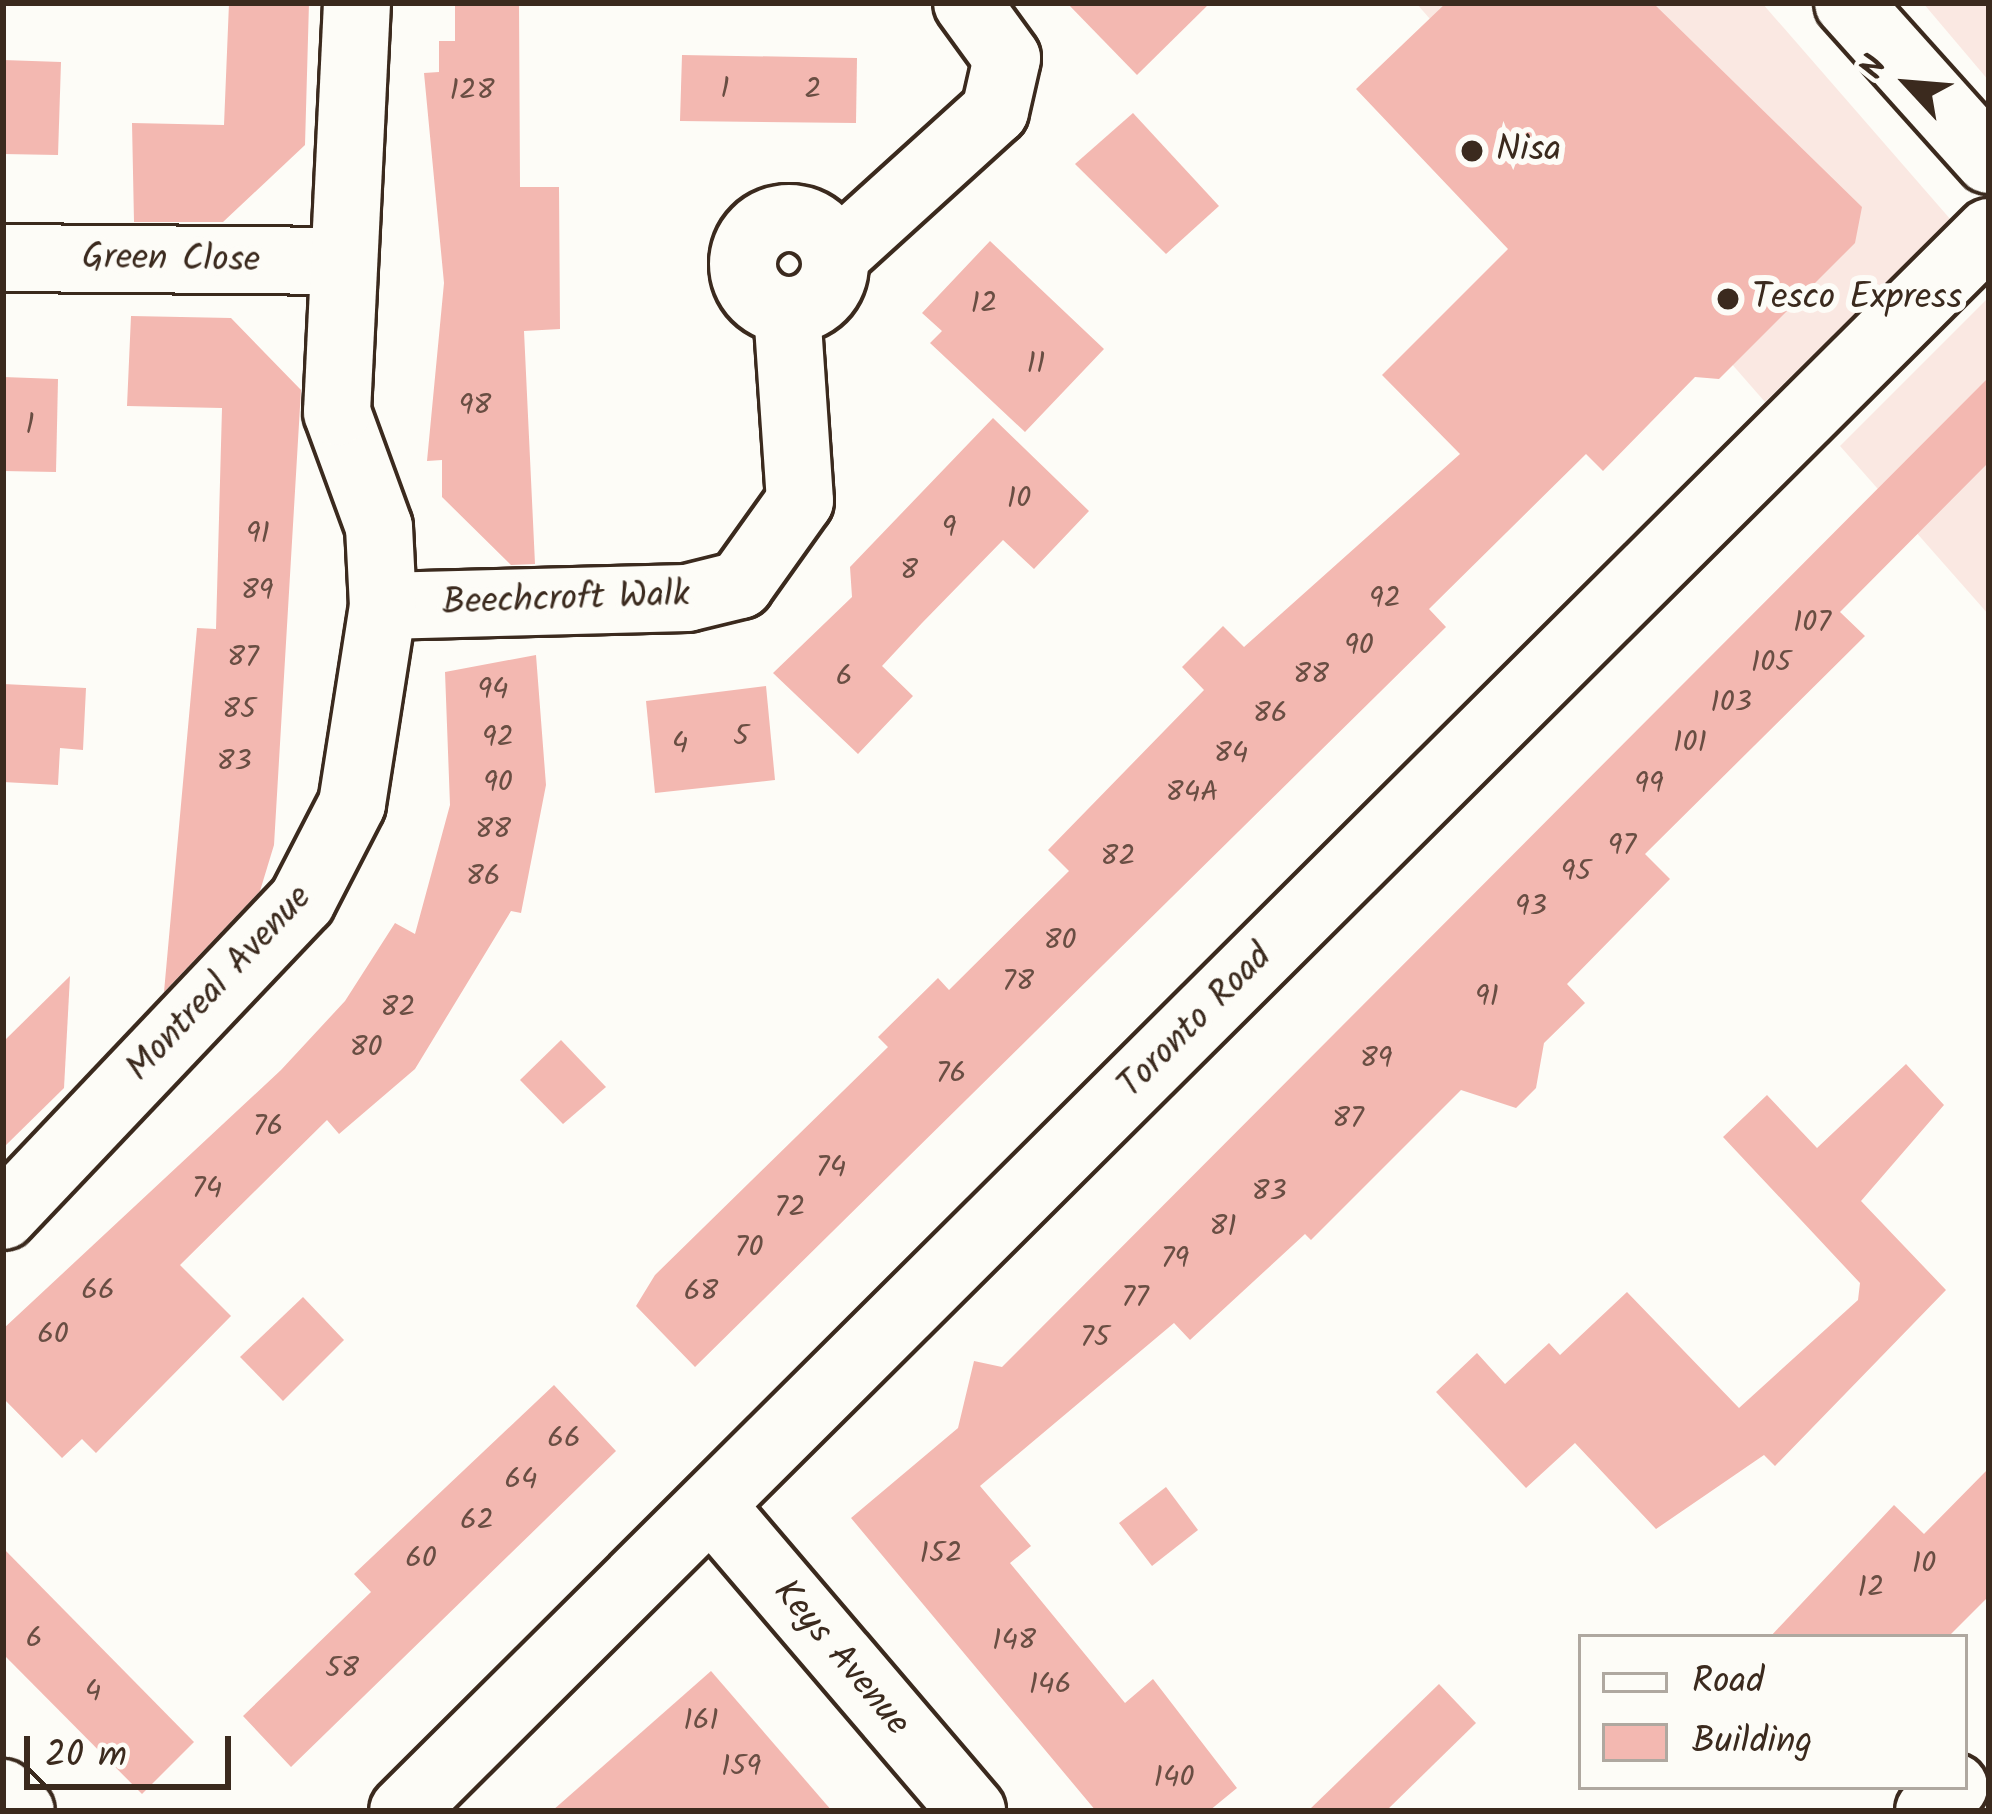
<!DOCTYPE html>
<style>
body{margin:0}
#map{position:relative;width:1992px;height:1814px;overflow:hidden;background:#fdfcf7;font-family:Kalam,sans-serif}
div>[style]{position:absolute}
.built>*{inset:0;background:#fae8e2}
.building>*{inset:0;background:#f3b8b1}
.roads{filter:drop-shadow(3px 0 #3b2a1e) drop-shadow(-3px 0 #3b2a1e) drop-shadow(0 3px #3b2a1e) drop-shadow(0 -3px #3b2a1e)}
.minor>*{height:66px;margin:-33px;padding:0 33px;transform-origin:33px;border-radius:33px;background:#fdfcf7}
.minor>.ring{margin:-33px;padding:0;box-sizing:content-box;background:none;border:66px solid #fdfcf7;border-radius:50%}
.dots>*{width:33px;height:33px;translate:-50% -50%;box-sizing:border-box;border:6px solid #fdfcf7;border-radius:50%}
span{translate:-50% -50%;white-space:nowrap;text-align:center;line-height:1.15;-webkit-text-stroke:12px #fdfcf7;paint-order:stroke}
.number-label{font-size:30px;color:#694e43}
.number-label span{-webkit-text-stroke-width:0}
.poi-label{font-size:36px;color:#3b2a1e}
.left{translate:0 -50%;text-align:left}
.street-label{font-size:36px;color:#3b2a1e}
.frame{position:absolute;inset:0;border:6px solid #3b2a1e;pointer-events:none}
.legend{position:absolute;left:1578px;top:1634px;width:390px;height:156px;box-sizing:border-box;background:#fdfcf7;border:3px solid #afa8a0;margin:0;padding:15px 21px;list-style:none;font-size:36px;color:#3b2a1e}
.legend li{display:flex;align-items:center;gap:24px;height:60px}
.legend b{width:60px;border:3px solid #afa8a0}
.north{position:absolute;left:1848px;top:24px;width:120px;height:120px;-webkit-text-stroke:9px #fdfcf7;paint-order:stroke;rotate:296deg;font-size:33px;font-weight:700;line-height:48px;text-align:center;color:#3b2a1e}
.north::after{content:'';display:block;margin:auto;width:42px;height:54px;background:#3b2a1e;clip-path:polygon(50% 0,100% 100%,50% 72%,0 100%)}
.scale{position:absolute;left:24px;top:1736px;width:207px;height:54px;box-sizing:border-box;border:6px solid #3b2a1e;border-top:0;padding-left:15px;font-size:36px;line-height:42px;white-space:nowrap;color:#3b2a1e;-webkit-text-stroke:9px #fdfcf7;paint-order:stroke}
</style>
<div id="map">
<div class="built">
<i style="clip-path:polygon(1416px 3px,1762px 3px,1951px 220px,1765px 402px)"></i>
<i style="clip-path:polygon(1923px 3px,1989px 3px,1989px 81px)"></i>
<i style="clip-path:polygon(1989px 297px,1989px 615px,1840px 446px)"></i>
</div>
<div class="building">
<i style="clip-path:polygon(229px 3px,309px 3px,305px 145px,223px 222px,134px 222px,132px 123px,224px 125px)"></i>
<i style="clip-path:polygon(455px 3px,519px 3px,520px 187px,559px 187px,560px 329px,524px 331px,535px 564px,511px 565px,442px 497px,442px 460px,427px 461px,444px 283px,424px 73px,439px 72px,439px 41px,455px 41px)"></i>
<i style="clip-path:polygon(1067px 3px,1210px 3px,1137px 75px)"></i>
<i style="clip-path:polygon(1446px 3px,1653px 3px,1862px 207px,1855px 243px,1719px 379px,1695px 377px,1603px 471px,1586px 454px,1429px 609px,1446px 627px,695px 1367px,636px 1306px,655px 1275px,888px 1047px,878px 1037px,938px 978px,949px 990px,1069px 871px,1048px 850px,1204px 690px,1182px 667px,1223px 626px,1244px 647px,1460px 454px,1382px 375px,1508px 249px,1356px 89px)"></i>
<i style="clip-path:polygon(682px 55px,857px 58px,856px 123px,680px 121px)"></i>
<i style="clip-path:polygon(3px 60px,61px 62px,58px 155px,3px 154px)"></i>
<i style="clip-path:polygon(1133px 113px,1219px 206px,1166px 254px,1075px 164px)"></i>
<i style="clip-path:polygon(990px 241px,1104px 349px,1025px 432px,930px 343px,942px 331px,922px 313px)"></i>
<i style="clip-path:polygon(131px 316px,231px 318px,301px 390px,274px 845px,260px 891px,164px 992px,197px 628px,216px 629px,222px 408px,127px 406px)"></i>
<i style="clip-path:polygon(3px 377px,58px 379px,56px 472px,3px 471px)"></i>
<i style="clip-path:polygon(1989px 377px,1989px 462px,1840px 612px,1865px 636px,1645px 854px,1670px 879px,1567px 984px,1585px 1003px,1544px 1043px,1536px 1088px,1516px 1108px,1461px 1090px,1311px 1240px,1305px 1234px,1190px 1340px,1174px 1323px,980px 1486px,1031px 1546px,1010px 1563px,1125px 1703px,1153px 1679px,1237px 1788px,1209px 1811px,1096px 1811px,851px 1518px,958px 1428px,974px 1361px,1002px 1367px)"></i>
<i style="clip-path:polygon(993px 418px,1089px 511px,1034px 569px,1003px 540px,922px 623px,882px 666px,913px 696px,858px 754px,773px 673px,852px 597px,850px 567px)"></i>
<i style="clip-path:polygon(536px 655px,546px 785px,521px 913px,511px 911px,415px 1069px,339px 1134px,327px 1120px,180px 1265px,231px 1316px,96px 1453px,82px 1439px,62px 1458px,3px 1398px,3px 1329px,281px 1070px,345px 1001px,395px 923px,415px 934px,450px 805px,445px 672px)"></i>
<i style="clip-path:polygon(3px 684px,86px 688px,83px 750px,60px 748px,58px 785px,3px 782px)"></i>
<i style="clip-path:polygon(766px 686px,775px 780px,655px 793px,646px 701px)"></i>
<i style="clip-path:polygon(70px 976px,64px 1088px,3px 1148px,3px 1042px)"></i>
<i style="clip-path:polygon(561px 1040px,606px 1087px,563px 1124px,520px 1080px)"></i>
<i style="clip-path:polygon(1906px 1064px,1944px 1105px,1861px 1201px,1946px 1290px,1775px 1466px,1764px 1455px,1656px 1529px,1575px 1443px,1526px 1488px,1436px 1392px,1477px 1353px,1505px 1384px,1549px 1343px,1560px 1355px,1627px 1292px,1739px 1408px,1858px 1300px,1860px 1283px,1723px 1137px,1767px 1095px,1817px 1148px)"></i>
<i style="clip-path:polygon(303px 1297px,344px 1340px,283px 1401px,240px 1357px)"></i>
<i style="clip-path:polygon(554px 1385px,616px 1451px,291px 1767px,243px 1716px,371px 1592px,354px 1574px)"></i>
<i style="clip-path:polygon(1989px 1468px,1989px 1596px,1948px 1637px,1770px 1637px,1894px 1505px,1924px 1534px)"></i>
<i style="clip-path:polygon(1166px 1487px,1198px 1530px,1152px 1566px,1119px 1523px)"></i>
<i style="clip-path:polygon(3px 1548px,194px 1742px,142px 1794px,3px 1654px)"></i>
<i style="clip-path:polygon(711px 1671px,832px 1811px,552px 1811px)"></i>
<i style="clip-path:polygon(1439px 1684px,1476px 1723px,1386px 1811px,1308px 1811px)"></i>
</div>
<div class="roads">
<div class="minor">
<i style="left:1848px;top:3px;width:211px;rotate:48.1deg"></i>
<i class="ring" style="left:743px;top:218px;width:26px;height:26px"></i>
<i style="left:835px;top:256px;width:216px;rotate:-42.2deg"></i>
<i style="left:995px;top:111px;width:54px;rotate:-77.2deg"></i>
<i style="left:1007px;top:58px;width:68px;rotate:-126deg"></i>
<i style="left:3px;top:258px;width:336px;rotate:0.5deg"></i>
<i style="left:383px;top:606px;width:304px;rotate:-1.5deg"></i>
<i style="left:687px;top:598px;width:55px;rotate:-13.8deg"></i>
<i style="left:740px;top:585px;width:103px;rotate:-54.5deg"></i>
<i style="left:800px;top:501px;width:190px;rotate:-93.9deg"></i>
<i style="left:3px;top:1216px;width:434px;rotate:-46.5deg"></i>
<i style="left:302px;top:901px;width:109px;rotate:-62.7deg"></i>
<i style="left:352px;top:804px;width:200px;rotate:-81.1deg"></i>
<i style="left:383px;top:606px;width:79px;rotate:-92.9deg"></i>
<i style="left:379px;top:527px;width:122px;rotate:-110.1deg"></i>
<i style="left:337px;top:412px;width:409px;rotate:-87.2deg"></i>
<i style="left:711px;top:1505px;width:402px;rotate:49.5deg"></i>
<i style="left:3px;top:1793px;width:25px;rotate:45deg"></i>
<i style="left:403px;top:1811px;width:2238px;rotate:-44.87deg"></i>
<i style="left:1929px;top:1811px;width:35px;rotate:-44deg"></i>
</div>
</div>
<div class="dots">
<i style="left:1472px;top:151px;background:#3b2a1e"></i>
<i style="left:1728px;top:299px;background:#3b2a1e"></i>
</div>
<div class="number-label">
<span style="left:725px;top:89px">1</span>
<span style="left:813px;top:90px">2</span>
<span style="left:472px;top:91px">128</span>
<span style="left:984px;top:304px">12</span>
<span style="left:1036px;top:364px">11</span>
<span style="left:475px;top:406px">98</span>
<span style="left:30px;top:425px">1</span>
<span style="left:1019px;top:499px">10</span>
<span style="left:949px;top:528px">9</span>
<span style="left:258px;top:534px">91</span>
<span style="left:909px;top:571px">8</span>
<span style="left:257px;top:591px">89</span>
<span style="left:1385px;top:599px">92</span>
<span style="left:1812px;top:623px">107</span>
<span style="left:1359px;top:646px">90</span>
<span style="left:243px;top:658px">87</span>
<span style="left:1771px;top:663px">105</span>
<span style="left:1311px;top:675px">88</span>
<span style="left:844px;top:677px">6</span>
<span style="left:493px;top:690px">94</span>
<span style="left:1731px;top:703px">103</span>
<span style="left:239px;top:710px">85</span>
<span style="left:1270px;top:714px">86</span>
<span style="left:741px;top:737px">5</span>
<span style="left:498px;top:738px">92</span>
<span style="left:1690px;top:743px">101</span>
<span style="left:680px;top:744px">4</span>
<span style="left:1231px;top:754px">84</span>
<span style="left:234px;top:762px">83</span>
<span style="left:498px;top:783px">90</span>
<span style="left:1649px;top:784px">99</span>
<span style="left:1192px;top:793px">84A</span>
<span style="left:493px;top:830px">88</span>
<span style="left:1622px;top:846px">97</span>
<span style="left:1118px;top:857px">82</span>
<span style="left:1576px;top:872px">95</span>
<span style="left:483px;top:877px">86</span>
<span style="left:1531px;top:907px">93</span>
<span style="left:1060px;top:941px">80</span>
<span style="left:1018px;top:982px">78</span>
<span style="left:1487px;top:997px">91</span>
<span style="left:398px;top:1008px">82</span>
<span style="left:366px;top:1048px">80</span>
<span style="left:1376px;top:1059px">89</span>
<span style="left:951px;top:1074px">76</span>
<span style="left:1348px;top:1119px">87</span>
<span style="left:268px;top:1127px">76</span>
<span style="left:831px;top:1168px">74</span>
<span style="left:207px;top:1189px">74</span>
<span style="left:1269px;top:1192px">83</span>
<span style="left:790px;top:1208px">72</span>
<span style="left:1223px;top:1227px">81</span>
<span style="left:749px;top:1248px">70</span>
<span style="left:1175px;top:1259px">79</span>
<span style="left:98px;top:1291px">66</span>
<span style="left:701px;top:1292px">68</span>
<span style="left:1135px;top:1298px">77</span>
<span style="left:53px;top:1335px">60</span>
<span style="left:1095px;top:1338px">75</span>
<span style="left:564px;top:1439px">66</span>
<span style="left:521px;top:1480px">64</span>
<span style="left:477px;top:1521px">62</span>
<span style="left:941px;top:1554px">152</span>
<span style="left:421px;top:1559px">60</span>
<span style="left:1924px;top:1564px">10</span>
<span style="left:1871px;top:1588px">12</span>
<span style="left:34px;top:1639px">6</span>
<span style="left:1014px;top:1641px">148</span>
<span style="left:342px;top:1669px">58</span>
<span style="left:1050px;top:1685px">146</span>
<span style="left:93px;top:1692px">4</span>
<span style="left:701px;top:1721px">161</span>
<span style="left:741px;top:1767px">159</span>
<span style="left:1174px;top:1778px">140</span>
</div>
<div class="poi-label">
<span class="left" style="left:1496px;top:151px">Nisa</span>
<span class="left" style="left:1752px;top:299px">Tesco Express</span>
</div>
<div class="street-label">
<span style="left:171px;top:260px;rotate:1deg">Green Close</span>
<span style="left:566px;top:600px;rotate:-2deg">Beechcroft Walk</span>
<span style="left:220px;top:984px;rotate:-47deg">Montreal Avenue</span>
<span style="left:1196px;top:1022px;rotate:-45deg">Toronto Road</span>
<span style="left:841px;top:1658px;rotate:50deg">Keys Avenue</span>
</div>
<div class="frame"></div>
<ul class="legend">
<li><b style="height:15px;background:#fdfcf7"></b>Road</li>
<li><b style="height:33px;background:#f3b8b1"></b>Building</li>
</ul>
<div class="north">N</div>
<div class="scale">20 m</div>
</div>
